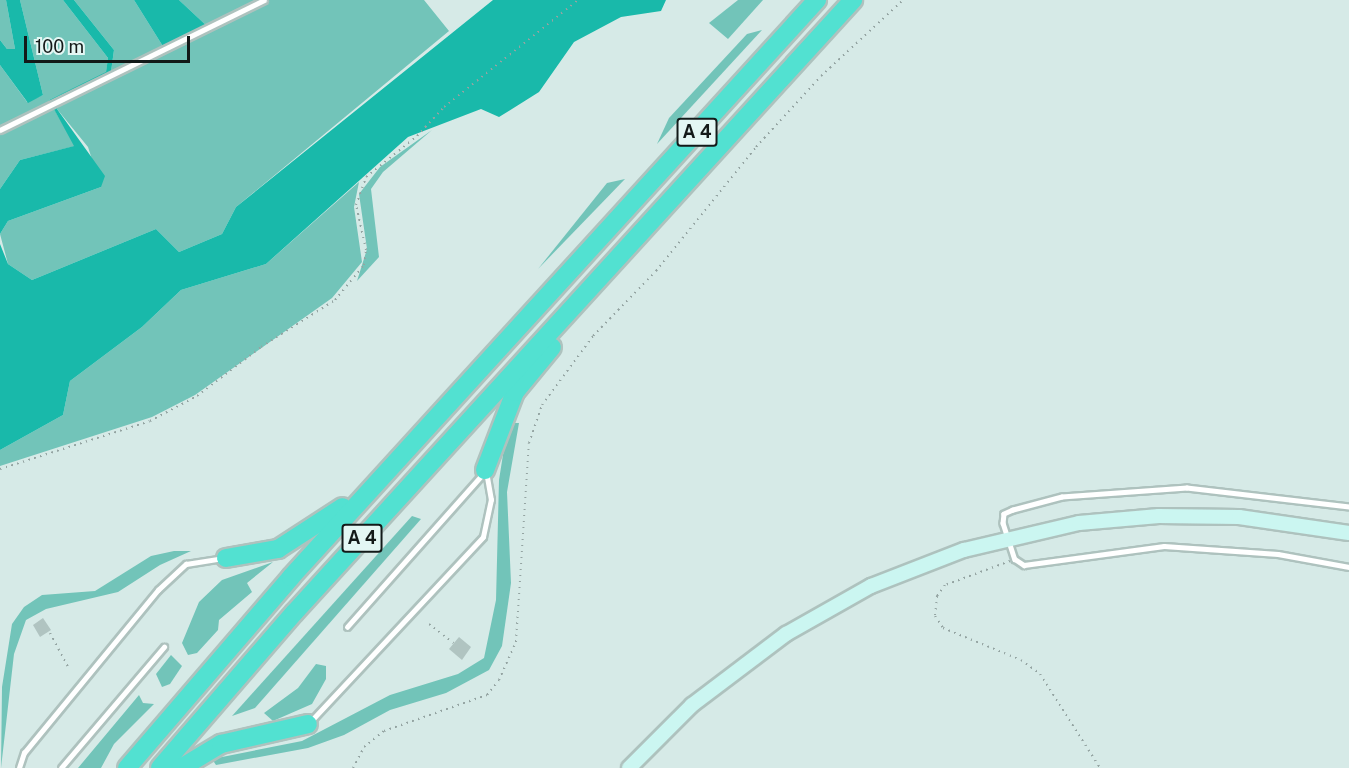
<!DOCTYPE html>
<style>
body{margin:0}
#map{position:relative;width:1349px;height:768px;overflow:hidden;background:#d6eae7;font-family:"Public Sans",sans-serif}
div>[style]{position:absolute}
.green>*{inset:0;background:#72c4b9}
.forest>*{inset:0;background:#19b9aa}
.building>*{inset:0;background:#b0c4c1}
.path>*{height:2px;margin-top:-1px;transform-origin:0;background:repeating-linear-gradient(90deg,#94a4a2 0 1.5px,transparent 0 6px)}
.roads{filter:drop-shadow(2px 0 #aec2be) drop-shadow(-2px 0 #aec2be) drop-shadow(0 2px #aec2be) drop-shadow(0 -2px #aec2be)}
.lane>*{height:4.5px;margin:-2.25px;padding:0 2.25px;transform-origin:2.25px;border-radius:2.25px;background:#fff}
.secondary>*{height:14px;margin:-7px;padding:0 7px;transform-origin:7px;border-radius:7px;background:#cbf6f1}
.highway>*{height:18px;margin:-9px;padding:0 9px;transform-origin:9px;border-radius:9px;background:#52e1d1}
span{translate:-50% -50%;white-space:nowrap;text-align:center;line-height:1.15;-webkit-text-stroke:6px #e3f7f4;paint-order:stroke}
.shield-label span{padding:2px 4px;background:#e3f7f4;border:2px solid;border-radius:4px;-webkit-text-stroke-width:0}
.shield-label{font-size:18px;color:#131a19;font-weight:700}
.scale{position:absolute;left:24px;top:36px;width:166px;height:27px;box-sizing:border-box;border:3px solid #131a19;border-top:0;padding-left:8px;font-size:18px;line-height:21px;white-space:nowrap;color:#131a19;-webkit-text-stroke:4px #e3f7f4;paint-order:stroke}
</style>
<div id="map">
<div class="green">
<i style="clip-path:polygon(0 0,6px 0,15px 49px,7px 49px,0 40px)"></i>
<i style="clip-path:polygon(20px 0,63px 0,108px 58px,106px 73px,49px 100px,75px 146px,20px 160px,0 189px,0 65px,27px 102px,43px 95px)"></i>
<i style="clip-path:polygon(74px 0,134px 0,164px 48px,209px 28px,179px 0,424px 0,449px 31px,236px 207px,222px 234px,179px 252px,156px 229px,32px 280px,8px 264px,0 234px,8px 221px,101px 187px,88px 147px,57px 109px,68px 98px,110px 79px,114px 50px)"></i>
<i style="clip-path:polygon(738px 0,763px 0,728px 39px,709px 23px)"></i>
<i style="clip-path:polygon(762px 30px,657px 144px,669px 118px,747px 34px)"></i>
<i style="clip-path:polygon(432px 130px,383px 172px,371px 189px,379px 257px,357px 281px,367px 249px,359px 194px,380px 167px)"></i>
<i style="clip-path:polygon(625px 179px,538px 269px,607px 183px)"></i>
<i style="clip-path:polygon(359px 182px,354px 207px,362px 262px,332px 298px,195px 395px,152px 417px,0 466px,0 450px,63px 415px,70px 381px,142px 327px,181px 290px,266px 264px)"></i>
<i style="clip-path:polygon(508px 423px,519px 423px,507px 492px,511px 583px,502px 646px,489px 670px,446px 693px,390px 710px,344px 735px,308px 748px,216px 765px,212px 759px,302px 741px,390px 695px,458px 674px,484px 658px,496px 600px,499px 480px)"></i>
<i style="clip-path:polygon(412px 516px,421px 519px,255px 708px,232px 716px)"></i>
<i style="clip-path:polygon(174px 551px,191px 551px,160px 565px,118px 592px,46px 609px,26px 620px,14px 654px,1px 768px,2px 687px,12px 624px,24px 607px,42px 595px,95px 591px,151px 556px)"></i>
<i style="clip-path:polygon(273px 562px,247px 583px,252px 592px,219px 620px,218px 630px,197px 653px,188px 655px,182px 643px,199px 602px,222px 580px)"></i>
<i style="clip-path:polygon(171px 655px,182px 666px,170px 684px,162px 687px,156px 674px)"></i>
<i style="clip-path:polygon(316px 664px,326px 666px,326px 679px,312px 704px,273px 721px,264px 713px,298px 688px)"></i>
<i style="clip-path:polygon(139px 695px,143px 703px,154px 704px,114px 744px,101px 768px,78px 768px)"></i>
</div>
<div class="forest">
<i style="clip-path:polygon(6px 0,20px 0,43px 95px,28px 103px,0 65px,0 40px,7px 49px,15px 49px)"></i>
<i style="clip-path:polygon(63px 0,74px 0,114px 50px,110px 79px,68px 98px,57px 109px,105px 176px,101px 187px,8px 221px,0 234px,0 189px,20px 160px,74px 146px,49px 100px,106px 72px,108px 58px)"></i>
<i style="clip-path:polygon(134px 0,179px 0,209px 28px,164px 48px)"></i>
<i style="clip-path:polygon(493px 0,666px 0,661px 11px,621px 17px,574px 42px,539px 92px,499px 117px,481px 109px,408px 137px,266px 264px,181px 290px,142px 327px,70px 381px,63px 415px,0 450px,0 244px,8px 264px,32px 280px,156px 229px,179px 252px,222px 234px,236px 207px)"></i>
</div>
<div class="building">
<i style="clip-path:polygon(43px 618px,51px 630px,40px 637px,33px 625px)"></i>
<i style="clip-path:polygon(459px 637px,471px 647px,462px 660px,449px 649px)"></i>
</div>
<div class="path">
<i style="left:0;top:469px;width:157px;rotate:-17.7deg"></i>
<i style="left:150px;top:421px;width:53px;rotate:-28deg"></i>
<i style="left:197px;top:396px;width:81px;rotate:-37.4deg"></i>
<i style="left:261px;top:347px;width:88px;rotate:-32.4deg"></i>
<i style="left:335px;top:300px;width:45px;rotate:-50.4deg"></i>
<i style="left:364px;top:265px;width:15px;rotate:-82deg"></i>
<i style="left:366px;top:250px;width:46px;rotate:-102.5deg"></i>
<i style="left:356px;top:205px;width:30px;rotate:-70deg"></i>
<i style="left:366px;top:177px;width:65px;rotate:-38.8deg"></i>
<i style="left:417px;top:136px;width:40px;rotate:-47deg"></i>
<i style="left:444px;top:107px;width:171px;rotate:-38.6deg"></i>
<i style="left:1010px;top:561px;width:69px;rotate:159.7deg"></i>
<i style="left:945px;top:585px;width:14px;rotate:126deg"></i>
<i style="left:937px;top:596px;width:20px;rotate:96deg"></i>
<i style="left:935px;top:616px;width:14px;rotate:56deg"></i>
<i style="left:943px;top:628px;width:84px;rotate:22.3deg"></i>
<i style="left:1021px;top:660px;width:24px;rotate:36deg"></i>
<i style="left:1040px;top:674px;width:112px;rotate:57.4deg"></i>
<i style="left:429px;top:624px;width:31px;rotate:38deg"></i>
<i style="left:50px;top:633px;width:40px;rotate:62deg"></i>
<i style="left:353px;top:768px;width:24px;rotate:-62deg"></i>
<i style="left:364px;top:747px;width:26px;rotate:-39deg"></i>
<i style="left:384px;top:731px;width:109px;rotate:-19.3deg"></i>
<i style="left:487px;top:695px;width:19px;rotate:-51deg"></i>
<i style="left:499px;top:680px;width:42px;rotate:-65.9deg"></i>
<i style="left:516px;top:642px;width:199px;rotate:-86.3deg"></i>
<i style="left:529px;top:443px;width:40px;rotate:-71.1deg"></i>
<i style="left:542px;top:405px;width:86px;rotate:-53.5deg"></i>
<i style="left:593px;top:336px;width:91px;rotate:-45.9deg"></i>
<i style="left:656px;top:271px;width:159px;rotate:-51.1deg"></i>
<i style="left:756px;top:147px;width:96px;rotate:-47.5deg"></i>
<i style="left:821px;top:76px;width:112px;rotate:-42.8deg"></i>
</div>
<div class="roads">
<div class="lane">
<i style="left:0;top:130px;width:294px;rotate:-26.2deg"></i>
<i style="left:1349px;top:507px;width:163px;rotate:-173.3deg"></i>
<i style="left:1187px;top:488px;width:125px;rotate:175.9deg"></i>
<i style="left:1062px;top:497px;width:51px;rotate:165.1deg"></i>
<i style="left:1013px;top:510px;width:10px;rotate:156deg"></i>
<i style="left:1004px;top:514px;width:9px;rotate:96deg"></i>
<i style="left:1003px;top:523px;width:38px;rotate:72deg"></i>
<i style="left:1015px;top:559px;width:11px;rotate:34deg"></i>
<i style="left:1024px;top:565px;width:141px;rotate:-7.7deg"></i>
<i style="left:1164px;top:546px;width:114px;rotate:4deg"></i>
<i style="left:1278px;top:554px;width:72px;rotate:10.4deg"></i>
<i style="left:347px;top:627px;width:205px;rotate:-48.4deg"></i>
<i style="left:310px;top:722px;width:253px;rotate:-46.9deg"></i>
<i style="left:483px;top:537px;width:38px;rotate:-78deg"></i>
<i style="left:491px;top:500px;width:27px;rotate:-100deg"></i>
<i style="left:19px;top:768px;width:16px;rotate:-72deg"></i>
<i style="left:24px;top:753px;width:211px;rotate:-50.6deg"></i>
<i style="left:158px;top:590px;width:38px;rotate:-43deg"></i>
<i style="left:186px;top:564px;width:37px;rotate:-9deg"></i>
<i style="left:61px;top:768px;width:159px;rotate:-49.6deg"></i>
</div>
<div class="secondary">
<i style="left:629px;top:768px;width:89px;rotate:-45deg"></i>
<i style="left:692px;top:705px;width:118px;rotate:-37.1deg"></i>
<i style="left:786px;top:634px;width:98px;rotate:-29.5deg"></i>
<i style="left:871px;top:586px;width:100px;rotate:-21.2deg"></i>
<i style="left:964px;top:550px;width:118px;rotate:-13.2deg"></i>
<i style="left:1079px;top:523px;width:80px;rotate:-5deg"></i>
<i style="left:1159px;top:516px;width:80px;rotate:0.7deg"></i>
<i style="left:1239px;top:517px;width:111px;rotate:8.3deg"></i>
</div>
<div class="highway">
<i style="left:485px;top:470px;width:84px;rotate:-69deg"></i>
<i style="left:515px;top:392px;width:58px;rotate:-50.6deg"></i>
<i style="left:226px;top:558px;width:53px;rotate:-9.8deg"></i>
<i style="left:278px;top:549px;width:77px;rotate:-32.9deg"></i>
<i style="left:127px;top:768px;width:252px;rotate:-49.3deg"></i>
<i style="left:291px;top:577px;width:781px;rotate:-47.65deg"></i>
<i style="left:160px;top:768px;width:205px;rotate:-49.2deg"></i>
<i style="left:294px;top:613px;width:830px;rotate:-47.64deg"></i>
<i style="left:181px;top:768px;width:47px;rotate:-31deg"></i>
<i style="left:221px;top:744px;width:89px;rotate:-12.9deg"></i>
</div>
</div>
<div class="shield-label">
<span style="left:697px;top:132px">A 4</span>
<span style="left:362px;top:538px">A 4</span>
</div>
<div class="scale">100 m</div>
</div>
